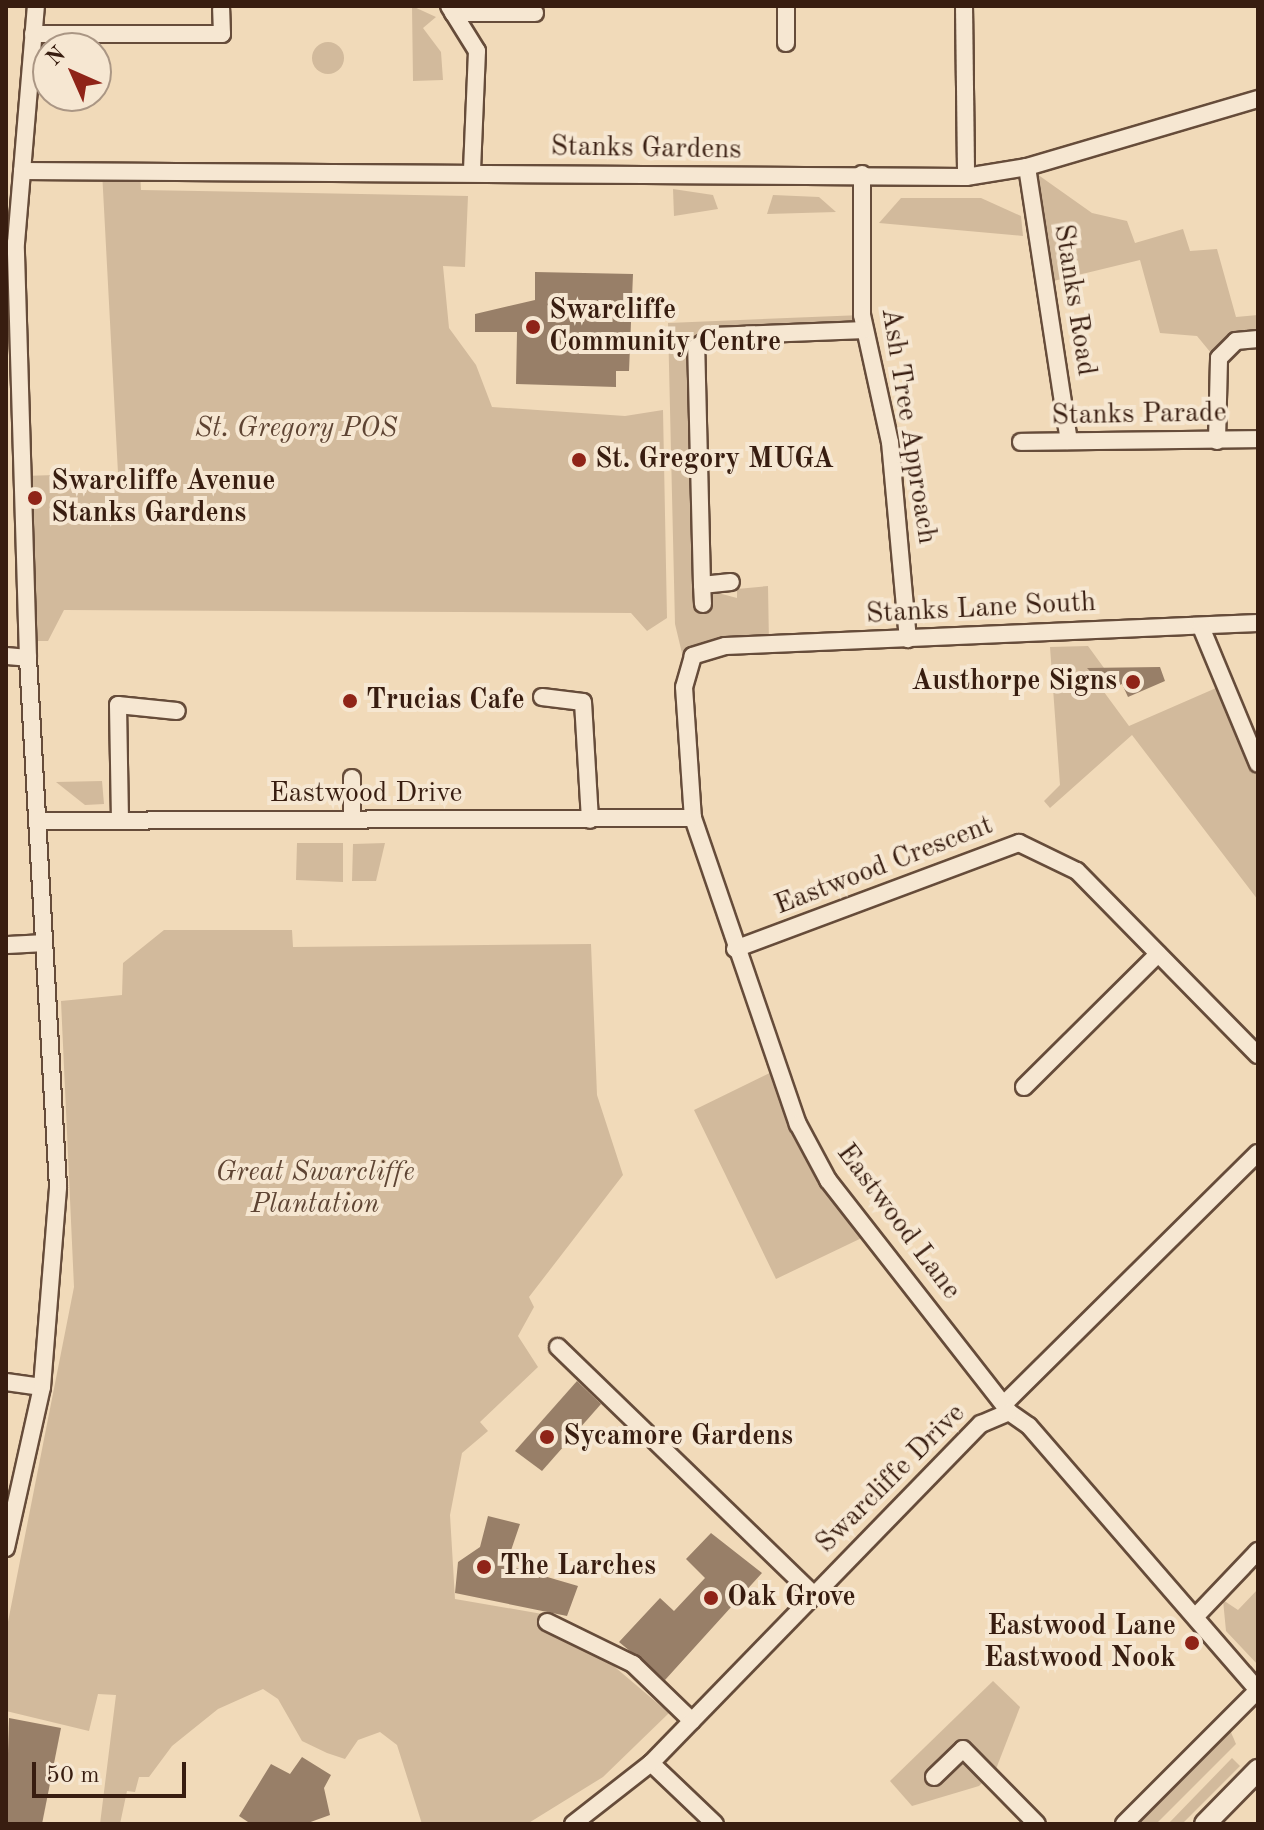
<!DOCTYPE html>
<style>
body{margin:0}
#map{position:relative;width:1264px;height:1830px;overflow:hidden;background:#f1dab9;font-family:"Old Standard TT",serif}
div>[style]{position:absolute}
.green>*{inset:0;background:#d2ba9c}
.round{border-radius:50%}
.building>*{inset:0;background:#987f68}
.roads{filter:drop-shadow(2px 0 #664c3a) drop-shadow(-2px 0 #664c3a) drop-shadow(0 2px #664c3a) drop-shadow(0 -2px #664c3a)}
.minor>*{height:16px;margin:-8px;padding:0 8px;transform-origin:8px;border-radius:8px;background:#f6e7d2}
.tertiary>*{height:20px;margin:-10px;padding:0 10px;transform-origin:10px;border-radius:10px;background:#f6e7d2}
.dots>*{width:22px;height:22px;translate:-50% -50%;box-sizing:border-box;border:4px solid #f6e7d2;border-radius:50%}
span{translate:-50% -50%;white-space:nowrap;text-align:center;line-height:1.15;-webkit-text-stroke:8px #f6e7d2;paint-order:stroke}
.street-label{font-size:28px;color:#381d10}
.poi-label{font-size:28px;color:#381d10;font-weight:700}
.left{translate:0 -50%;text-align:left}
.right{translate:-100% -50%;text-align:right}
.park-label{font-size:28px;color:#5e4433;font-style:italic}
.frame{position:absolute;inset:0;border:8px solid #381d10;pointer-events:none}
.north{position:absolute;left:32px;top:32px;width:80px;height:80px;box-sizing:border-box;background:#f6e7d2;border:2px solid #aa9684;border-radius:50%;rotate:315deg;font-size:22px;font-weight:700;line-height:32px;text-align:center;color:#381d10}
.north::after{content:'';display:block;margin:auto;width:28px;height:36px;background:#8f2418;clip-path:polygon(50% 0,100% 100%,50% 72%,0 100%)}
.scale{position:absolute;left:32px;top:1762px;width:154px;height:36px;box-sizing:border-box;border:4px solid #381d10;border-top:0;padding-left:10px;font-size:24px;line-height:28px;white-space:nowrap;color:#381d10;-webkit-text-stroke:6px #f6e7d2;paint-order:stroke}
</style>
<div id="map">
<div class="green">
<i style="clip-path:polygon(412px 6px,436px 17px,423px 28px,441px 52px,443px 80px,413px 81px)"></i>
<i class="round" style="left:312px;top:42px;width:32px;height:32px"></i>
<i style="clip-path:polygon(1027px 167px,1092px 213px,1127px 221px,1135px 243px,1183px 229px,1190px 251px,1217px 249px,1236px 317px,1258px 315px,1258px 339px,1211px 353px,1197px 336px,1160px 333px,1140px 260px,1045px 283px)"></i>
<i style="clip-path:polygon(102px 171px,140px 171px,141px 190px,468px 196px,465px 267px,443px 266px,449px 328px,476px 365px,492px 407px,625px 416px,663px 410px,667px 618px,647px 631px,631px 613px,64px 610px,48px 641px,28px 641px,23px 476px,118px 473px)"></i>
<i style="clip-path:polygon(673px 189px,713px 195px,718px 209px,674px 216px)"></i>
<i style="clip-path:polygon(773px 195px,819px 197px,836px 212px,767px 214px)"></i>
<i style="clip-path:polygon(901px 198px,981px 198px,1021px 216px,1023px 236px,879px 223px)"></i>
<i style="clip-path:polygon(862px 315px,864px 330px,704px 339px,703px 589px,737px 598px,737px 589px,768px 586px,769px 644px,725px 646px,686px 670px,675px 624px,668px 323px)"></i>
<i style="clip-path:polygon(1088px 646px,1104px 668px,1104px 692px,1129px 726px,1223px 685px,1258px 764px,1258px 900px,1132px 735px,1050px 808px,1044px 801px,1060px 785px,1050px 647px)"></i>
<i style="clip-path:polygon(102px 781px,104px 804px,85px 805px,56px 782px)"></i>
<i style="clip-path:polygon(297px 843px,343px 843px,343px 882px,296px 880px)"></i>
<i style="clip-path:polygon(385px 843px,376px 881px,352px 881px,353px 844px)"></i>
<i style="clip-path:polygon(164px 930px,292px 930px,293px 947px,591px 944px,597px 1095px,623px 1175px,529px 1297px,534px 1307px,518px 1336px,538px 1367px,480px 1422px,488px 1431px,462px 1453px,450px 1515px,455px 1599px,548px 1615px,542px 1631px,596px 1651px,669px 1713px,603px 1777px,527px 1824px,422px 1824px,397px 1745px,380px 1732px,358px 1740px,345px 1759px,327px 1753px,302px 1741px,278px 1699px,263px 1689px,218px 1709px,172px 1746px,149px 1777px,139px 1777px,135px 1792px,127px 1791px,120px 1824px,100px 1824px,116px 1695px,98px 1694px,89px 1731px,6px 1711px,6px 1632px,74px 1287px,61px 1001px,122px 995px,123px 963px)"></i>
<i style="clip-path:polygon(780px 1068px,798px 1124px,870px 1234px,776px 1279px,694px 1110px)"></i>
<i style="clip-path:polygon(1258px 1589px,1258px 1665px,1226px 1631px,1223px 1600px,1238px 1610px)"></i>
<i style="clip-path:polygon(993px 1681px,1020px 1707px,996px 1769px,979px 1786px,912px 1806px,890px 1781px)"></i>
<i style="clip-path:polygon(1230px 1730px,1236px 1744px,1156px 1824px,1136px 1824px)"></i>
<i style="clip-path:polygon(1232px 1758px,1240px 1766px,1182px 1824px,1168px 1824px)"></i>
</div>
<div class="building">
<i style="clip-path:polygon(535px 272px,633px 274px,629px 371px,616px 371px,616px 387px,516px 384px,517px 332px,475px 332px,475px 314px,535px 300px)"></i>
<i style="clip-path:polygon(1160px 667px,1165px 681px,1128px 697px,1122px 684px,1108px 690px,1087px 668px)"></i>
<i style="clip-path:polygon(577px 1381px,601px 1404px,542px 1471px,515px 1451px)"></i>
<i style="clip-path:polygon(488px 1516px,520px 1524px,506px 1565px,578px 1586px,567px 1616px,455px 1593px,458px 1562px,480px 1547px)"></i>
<i style="clip-path:polygon(711px 1533px,762px 1573px,665px 1680px,619px 1642px,660px 1598px,674px 1611px,705px 1578px,686px 1559px)"></i>
<i style="clip-path:polygon(9px 1718px,61px 1728px,42px 1824px,6px 1824px)"></i>
<i style="clip-path:polygon(302px 1757px,331px 1775px,324px 1788px,330px 1815px,305px 1824px,251px 1824px,239px 1816px,271px 1764px,290px 1774px)"></i>
</div>
<div class="roads">
<div class="minor">
<i style="left:449px;top:6px;width:53px;rotate:58.1deg"></i>
<i style="left:477px;top:51px;width:120px;rotate:92.4deg"></i>
<i style="left:964px;top:6px;width:171px;rotate:89.3deg"></i>
<i style="left:453px;top:13px;width:82px"></i>
<i style="left:33px;top:34px;width:189px"></i>
<i style="left:222px;top:34px;width:25px;rotate:-92deg"></i>
<i style="left:786px;top:43px;width:37px;rotate:-90deg"></i>
<i style="left:1027px;top:167px;width:277px;rotate:81.3deg"></i>
<i style="left:22px;top:171px;width:944px;rotate:0.36deg"></i>
<i style="left:966px;top:177px;width:62px;rotate:-9.3deg"></i>
<i style="left:1027px;top:167px;width:241px;rotate:-16.4deg"></i>
<i style="left:862px;top:174px;width:141px;rotate:90deg"></i>
<i style="left:862px;top:315px;width:130px;rotate:77.6deg"></i>
<i style="left:890px;top:442px;width:198px;rotate:84.8deg"></i>
<i style="left:1217px;top:441px;width:83px;rotate:-88.6deg"></i>
<i style="left:1219px;top:358px;width:24px;rotate:-45deg"></i>
<i style="left:1236px;top:341px;width:22px;rotate:-5deg"></i>
<i style="left:1021px;top:442px;width:237px;rotate:-0.7deg"></i>
<i style="left:702px;top:585px;width:238px;rotate:-91.4deg"></i>
<i style="left:696px;top:347px;width:21px;rotate:-31deg"></i>
<i style="left:714px;top:336px;width:150px;rotate:-2.3deg"></i>
<i style="left:703px;top:604px;width:19px;rotate:-93deg"></i>
<i style="left:702px;top:585px;width:29px;rotate:-6deg"></i>
<i style="left:1258px;top:623px;width:533px;rotate:177.53deg"></i>
<i style="left:725px;top:646px;width:34px;rotate:163deg"></i>
<i style="left:693px;top:656px;width:32px;rotate:106deg"></i>
<i style="left:684px;top:687px;width:131px;rotate:86.1deg"></i>
<i style="left:693px;top:818px;width:324px;rotate:71.1deg"></i>
<i style="left:798px;top:1124px;width:64px;rotate:61.8deg"></i>
<i style="left:828px;top:1180px;width:294px;rotate:52deg"></i>
<i style="left:1009px;top:1412px;width:24px;rotate:35deg"></i>
<i style="left:1029px;top:1426px;width:349px;rotate:49.1deg"></i>
<i style="left:1201px;top:627px;width:148px;rotate:67.4deg"></i>
<i style="left:6px;top:656px;width:22px;rotate:5deg"></i>
<i style="left:542px;top:697px;width:41px;rotate:7deg"></i>
<i style="left:583px;top:702px;width:118px;rotate:86.6deg"></i>
<i style="left:120px;top:820px;width:115px;rotate:-91deg"></i>
<i style="left:118px;top:705px;width:59px;rotate:5.8deg"></i>
<i style="left:352px;top:820px;width:42px;rotate:-90deg"></i>
<i style="left:39px;top:821px;width:654px;rotate:-0.26deg"></i>
<i style="left:6px;top:945px;width:36px;rotate:-3deg"></i>
<i style="left:735px;top:949px;width:303px;rotate:-20.5deg"></i>
<i style="left:1019px;top:843px;width:64px;rotate:25.8deg"></i>
<i style="left:1077px;top:871px;width:258px;rotate:45.5deg"></i>
<i style="left:1024px;top:1087px;width:189px;rotate:-44.8deg"></i>
<i style="left:558px;top:1347px;width:355px;rotate:44.1deg"></i>
<i style="left:6px;top:1382px;width:36px;rotate:8deg"></i>
<i style="left:1006px;top:1402px;width:354px;rotate:-44.7deg"></i>
<i style="left:6px;top:1548px;width:165px;rotate:-77.4deg"></i>
<i style="left:42px;top:1387px;width:201px;rotate:-85.4deg"></i>
<i style="left:58px;top:1187px;width:530px;rotate:-93.25deg"></i>
<i style="left:28px;top:658px;width:415px;rotate:-91.7deg"></i>
<i style="left:16px;top:243px;width:238px;rotate:-85.2deg"></i>
<i style="left:1196px;top:1616px;width:90px;rotate:-46.4deg"></i>
<i style="left:547px;top:1622px;width:96px;rotate:26deg"></i>
<i style="left:633px;top:1664px;width:82px;rotate:44deg"></i>
<i style="left:651px;top:1763px;width:88px;rotate:43.6deg"></i>
<i style="left:934px;top:1777px;width:40px;rotate:-44deg"></i>
<i style="left:963px;top:1749px;width:105px;rotate:45.4deg"></i>
<i style="left:573px;top:1824px;width:99px;rotate:-38deg"></i>
<i style="left:651px;top:1763px;width:473px;rotate:-45.8deg"></i>
<i style="left:981px;top:1424px;width:30px;rotate:-23deg"></i>
<i style="left:1124px;top:1824px;width:190px;rotate:-45deg"></i>
</div>
<div class="tertiary">
<i style="left:1205px;top:1824px;width:76px;rotate:-45.5deg"></i>
</div>
</div>
<div class="dots">
<i style="left:533px;top:327px;background:#8f2418"></i>
<i style="left:579px;top:460px;background:#8f2418"></i>
<i style="left:35px;top:498px;background:#8f2418"></i>
<i style="left:1133px;top:682px;background:#8f2418"></i>
<i style="left:350px;top:701px;background:#8f2418"></i>
<i style="left:547px;top:1437px;background:#8f2418"></i>
<i style="left:484px;top:1567px;background:#8f2418"></i>
<i style="left:711px;top:1598px;background:#8f2418"></i>
<i style="left:1192px;top:1643px;background:#8f2418"></i>
</div>
<div class="street-label">
<span style="left:646px;top:149px;rotate:1deg">Stanks Gardens</span>
<span style="left:1074px;top:300px;rotate:81deg">Stanks Road</span>
<span style="left:1139px;top:415px;rotate:-1deg">Stanks Parade</span>
<span style="left:908px;top:426px;rotate:81deg">Ash Tree Approach</span>
<span style="left:981px;top:609px;rotate:-3deg">Stanks Lane South</span>
<span style="left:366px;top:794px">Eastwood Drive</span>
<span style="left:884px;top:866px;rotate:-21deg">Eastwood Crescent</span>
<span style="left:898px;top:1222px;rotate:53deg">Eastwood Lane</span>
<span style="left:891px;top:1479px;rotate:-45deg">Swarcliffe Drive</span>
</div>
<div class="poi-label">
<span class="left" style="left:549px;top:327px">Swarcliffe<br>Community Centre</span>
<span class="left" style="left:595px;top:460px">St. Gregory MUGA</span>
<span class="left" style="left:51px;top:498px">Swarcliffe Avenue<br>Stanks Gardens</span>
<span class="right" style="left:1117px;top:682px">Austhorpe Signs</span>
<span class="left" style="left:366px;top:701px">Trucias Cafe</span>
<span class="left" style="left:563px;top:1437px">Sycamore Gardens</span>
<span class="left" style="left:500px;top:1567px">The Larches</span>
<span class="left" style="left:727px;top:1598px">Oak Grove</span>
<span class="right" style="left:1176px;top:1643px">Eastwood Lane<br>Eastwood Nook</span>
</div>
<div class="park-label">
<span style="left:296px;top:429px">St. Gregory POS</span>
<span style="left:315px;top:1189px">Great Swarcliffe<br>Plantation</span>
</div>
<div class="frame"></div>
<div class="north">N</div>
<div class="scale">50 m</div>
</div>
